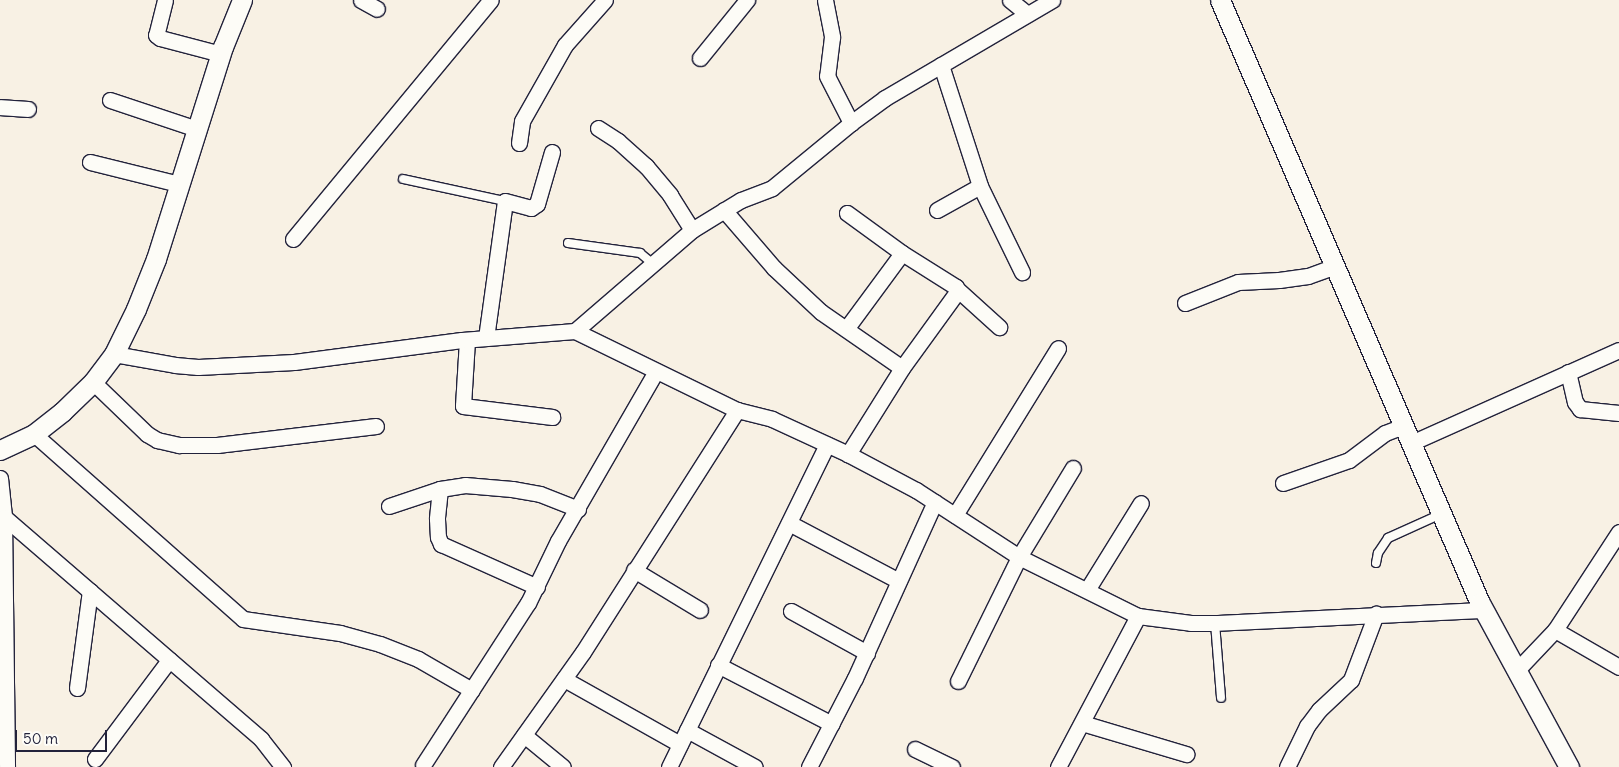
<!DOCTYPE html>
<style>
body{margin:0}
#map{position:relative;width:1619px;height:767px;overflow:hidden;background:#f8f1e4;font-family:Delius,sans-serif}
div>[style]{position:absolute}
.roads{filter:drop-shadow(1px 0 #22223b) drop-shadow(-1px 0 #22223b) drop-shadow(0 1px #22223b) drop-shadow(0 -1px #22223b)}
.service>*{height:8px;margin:-4px;padding:0 4px;transform-origin:4px;border-radius:4px;background:#fdfcf7}
.minor>*{height:15px;margin:-7.5px;padding:0 7.5px;transform-origin:7.5px;border-radius:7.5px;background:#fdfcf7}
.tertiary>*{height:19px;margin:-9.5px;padding:0 9.5px;transform-origin:9.5px;border-radius:9.5px;background:#fdfcf7}
span{translate:-50% -50%;white-space:nowrap;text-align:center;line-height:1.15;-webkit-text-stroke:4px #fdfcf7;paint-order:stroke}
.scale{position:absolute;left:15px;top:730px;width:92px;height:22px;box-sizing:border-box;border:2px solid #22223b;border-top:0;padding-left:6px;font-size:15px;line-height:18px;white-space:nowrap;color:#22223b;-webkit-text-stroke:4px #fdfcf7;paint-order:stroke}
</style>
<div id="map">
<div class="roads">
<div class="service">
<i style="left:403px;top:179px;width:104px;rotate:12.2deg"></i>
<i style="left:568px;top:243px;width:73px;rotate:7.9deg"></i>
<i style="left:640px;top:253px;width:17px;rotate:40deg"></i>
<i style="left:1376px;top:563px;width:10px;rotate:-79deg"></i>
<i style="left:1378px;top:553px;width:18px;rotate:-56deg"></i>
<i style="left:1388px;top:538px;width:58px;rotate:-24.4deg"></i>
<i style="left:1215px;top:623px;width:75px;rotate:85.4deg"></i>
</div>
<div class="minor">
<i style="left:165px;top:0;width:36px;rotate:104deg"></i>
<i style="left:156px;top:35px;width:5px;rotate:37deg"></i>
<i style="left:160px;top:38px;width:63px;rotate:14.7deg"></i>
<i style="left:361px;top:0;width:18px;rotate:29deg"></i>
<i style="left:825px;top:0;width:38px;rotate:79deg"></i>
<i style="left:832px;top:37px;width:39px;rotate:97deg"></i>
<i style="left:827px;top:76px;width:53px;rotate:62.9deg"></i>
<i style="left:1010px;top:0;width:22px;rotate:39deg"></i>
<i style="left:700px;top:58px;width:75px;rotate:-51deg"></i>
<i style="left:941px;top:65px;width:127px;rotate:72.1deg"></i>
<i style="left:980px;top:186px;width:96px;rotate:64deg"></i>
<i style="left:110px;top:100px;width:92px;rotate:18.4deg"></i>
<i style="left:0;top:107px;width:28px;rotate:4deg"></i>
<i style="left:598px;top:128px;width:24px;rotate:33deg"></i>
<i style="left:618px;top:141px;width:38px;rotate:42deg"></i>
<i style="left:646px;top:166px;width:38px;rotate:50deg"></i>
<i style="left:670px;top:195px;width:41px;rotate:57.8deg"></i>
<i style="left:519px;top:143px;width:22px;rotate:-82deg"></i>
<i style="left:522px;top:121px;width:87px;rotate:-60.5deg"></i>
<i style="left:565px;top:45px;width:60px;rotate:-48.4deg"></i>
<i style="left:90px;top:162px;width:92px;rotate:13.9deg"></i>
<i style="left:724px;top:210px;width:77px;rotate:49.2deg"></i>
<i style="left:774px;top:268px;width:64px;rotate:43.1deg"></i>
<i style="left:821px;top:312px;width:98px;rotate:34.7deg"></i>
<i style="left:937px;top:210px;width:49px;rotate:-29.2deg"></i>
<i style="left:847px;top:213px;width:68px;rotate:36deg"></i>
<i style="left:902px;top:253px;width:64px;rotate:32.2deg"></i>
<i style="left:956px;top:287px;width:5px;rotate:79deg"></i>
<i style="left:957px;top:292px;width:94px;rotate:125.9deg"></i>
<i style="left:902px;top:368px;width:102px;rotate:122.1deg"></i>
<i style="left:293px;top:239px;width:310px;rotate:-50.4deg"></i>
<i style="left:957px;top:289px;width:57px;rotate:42.1deg"></i>
<i style="left:1185px;top:303px;width:57px;rotate:-21.6deg"></i>
<i style="left:1238px;top:282px;width:41px;rotate:-2.8deg"></i>
<i style="left:1279px;top:280px;width:29px;rotate:-8deg"></i>
<i style="left:1308px;top:276px;width:29px;rotate:-20deg"></i>
<i style="left:846px;top:329px;width:94px;rotate:-53.6deg"></i>
<i style="left:575px;top:331px;width:155px;rotate:-40.8deg"></i>
<i style="left:692px;top:230px;width:57px;rotate:-31.5deg"></i>
<i style="left:741px;top:200px;width:33px;rotate:-21deg"></i>
<i style="left:772px;top:188px;width:102px;rotate:-39.4deg"></i>
<i style="left:851px;top:123px;width:42px;rotate:-36.3deg"></i>
<i style="left:885px;top:98px;width:194px;rotate:-30.4deg"></i>
<i style="left:486px;top:338px;width:138px;rotate:-82.1deg"></i>
<i style="left:505px;top:201px;width:27px;rotate:15deg"></i>
<i style="left:531px;top:208px;width:7px;rotate:-34deg"></i>
<i style="left:537px;top:204px;width:54px;rotate:-73.9deg"></i>
<i style="left:467px;top:340px;width:66px;rotate:93.5deg"></i>
<i style="left:463px;top:406px;width:90px;rotate:7deg"></i>
<i style="left:114px;top:354px;width:62px;rotate:10.2deg"></i>
<i style="left:175px;top:365px;width:23px;rotate:5deg"></i>
<i style="left:198px;top:367px;width:96px;rotate:-3deg"></i>
<i style="left:294px;top:362px;width:169px;rotate:-7.5deg"></i>
<i style="left:462px;top:340px;width:113px;rotate:-4.6deg"></i>
<i style="left:575px;top:331px;width:180px;rotate:26deg"></i>
<i style="left:737px;top:410px;width:36px;rotate:14deg"></i>
<i style="left:772px;top:419px;width:84px;rotate:24.7deg"></i>
<i style="left:848px;top:454px;width:77px;rotate:27.9deg"></i>
<i style="left:916px;top:490px;width:123px;rotate:33deg"></i>
<i style="left:1019px;top:557px;width:133px;rotate:26.4deg"></i>
<i style="left:1138px;top:616px;width:53px;rotate:7.5deg"></i>
<i style="left:1191px;top:623px;width:24px"></i>
<i style="left:1215px;top:623px;width:269px;rotate:-2.8deg"></i>
<i style="left:1568px;top:372px;width:31px;rotate:77deg"></i>
<i style="left:1575px;top:402px;width:9px;rotate:54deg"></i>
<i style="left:1580px;top:409px;width:39px;rotate:6deg"></i>
<i style="left:93px;top:382px;width:75px;rotate:43.9deg"></i>
<i style="left:147px;top:434px;width:12px;rotate:31deg"></i>
<i style="left:157px;top:440px;width:23px;rotate:13deg"></i>
<i style="left:179px;top:445px;width:38px"></i>
<i style="left:217px;top:445px;width:160px;rotate:-6.8deg"></i>
<i style="left:34px;top:434px;width:279px;rotate:41.5deg"></i>
<i style="left:243px;top:619px;width:98px;rotate:8.2deg"></i>
<i style="left:340px;top:633px;width:41px;rotate:15.4deg"></i>
<i style="left:380px;top:644px;width:41px;rotate:21.5deg"></i>
<i style="left:418px;top:659px;width:62px;rotate:29.9deg"></i>
<i style="left:1411px;top:443px;width:228px;rotate:-24.1deg"></i>
<i style="left:0;top:478px;width:39px;rotate:84deg"></i>
<i style="left:4px;top:517px;width:250px;rotate:89.3deg"></i>
<i style="left:1283px;top:483px;width:70px;rotate:-19.2deg"></i>
<i style="left:1349px;top:460px;width:45px;rotate:-36.9deg"></i>
<i style="left:1385px;top:433px;width:19px;rotate:-21deg"></i>
<i style="left:440px;top:489px;width:30px;rotate:96deg"></i>
<i style="left:437px;top:519px;width:18px;rotate:87deg"></i>
<i style="left:438px;top:537px;width:8px;rotate:67deg"></i>
<i style="left:441px;top:544px;width:105px;rotate:24.1deg"></i>
<i style="left:389px;top:506px;width:54px;rotate:-18.4deg"></i>
<i style="left:440px;top:489px;width:25px;rotate:-9deg"></i>
<i style="left:465px;top:485px;width:47px;rotate:4.9deg"></i>
<i style="left:512px;top:489px;width:28px;rotate:10deg"></i>
<i style="left:540px;top:494px;width:41px;rotate:21.5deg"></i>
<i style="left:955px;top:515px;width:196px;rotate:-58.3deg"></i>
<i style="left:4px;top:517px;width:340px;rotate:40.8deg"></i>
<i style="left:261px;top:739px;width:36px;rotate:52deg"></i>
<i style="left:789px;top:523px;width:124px;rotate:27.8deg"></i>
<i style="left:634px;top:570px;width:77px;rotate:31.2deg"></i>
<i style="left:1087px;top:590px;width:102px;rotate:-58.2deg"></i>
<i style="left:791px;top:611px;width:87px;rotate:28.9deg"></i>
<i style="left:1555px;top:630px;width:74px;rotate:30deg"></i>
<i style="left:718px;top:665px;width:128px;rotate:27.4deg"></i>
<i style="left:1517px;top:670px;width:55px;rotate:-46.5deg"></i>
<i style="left:1555px;top:630px;width:117px;rotate:-56.9deg"></i>
<i style="left:564px;top:679px;width:133px;rotate:29.3deg"></i>
<i style="left:958px;top:681px;width:138px;rotate:-63.8deg"></i>
<i style="left:1019px;top:557px;width:104px;rotate:-58.8deg"></i>
<i style="left:77px;top:688px;width:98px;rotate:-82.4deg"></i>
<i style="left:1082px;top:723px;width:109px;rotate:16.6deg"></i>
<i style="left:687px;top:730px;width:77px;rotate:28.6deg"></i>
<i style="left:524px;top:735px;width:50px;rotate:39.4deg"></i>
<i style="left:915px;top:749px;width:41px;rotate:25.9deg"></i>
<i style="left:95px;top:759px;width:124px;rotate:-53.2deg"></i>
<i style="left:423px;top:765px;width:193px;rotate:-57.1deg"></i>
<i style="left:528px;top:603px;width:69px;rotate:-64.2deg"></i>
<i style="left:558px;top:541px;width:196px;rotate:-60deg"></i>
<i style="left:501px;top:767px;width:141px;rotate:-54.5deg"></i>
<i style="left:583px;top:652px;width:287px;rotate:-57.5deg"></i>
<i style="left:669px;top:767px;width:359px;rotate:-63.9deg"></i>
<i style="left:809px;top:767px;width:100px;rotate:-62.7deg"></i>
<i style="left:855px;top:678px;width:193px;rotate:-65.6deg"></i>
<i style="left:1058px;top:767px;width:171px;rotate:-62.1deg"></i>
<i style="left:1287px;top:767px;width:46px;rotate:-64deg"></i>
<i style="left:1307px;top:726px;width:20px;rotate:-53deg"></i>
<i style="left:1319px;top:710px;width:44px;rotate:-43.2deg"></i>
<i style="left:1351px;top:680px;width:71px;rotate:-69.3deg"></i>
</div>
<div class="tertiary">
<i style="left:1220px;top:0;width:657px;rotate:66.68deg"></i>
<i style="left:1480px;top:603px;width:187px;rotate:61.5deg"></i>
<i style="left:0;top:450px;width:38px;rotate:-25deg"></i>
<i style="left:34px;top:434px;width:36px;rotate:-38deg"></i>
<i style="left:62px;top:412px;width:43px;rotate:-44.1deg"></i>
<i style="left:93px;top:382px;width:35px;rotate:-53deg"></i>
<i style="left:114px;top:354px;width:50px;rotate:-63.9deg"></i>
<i style="left:136px;top:309px;width:54px;rotate:-68.2deg"></i>
<i style="left:156px;top:259px;width:222px;rotate:-72.5deg"></i>
<i style="left:223px;top:47px;width:51px;rotate:-68deg"></i>
</div>
</div>
<div class="scale">50 m</div>
</div>
